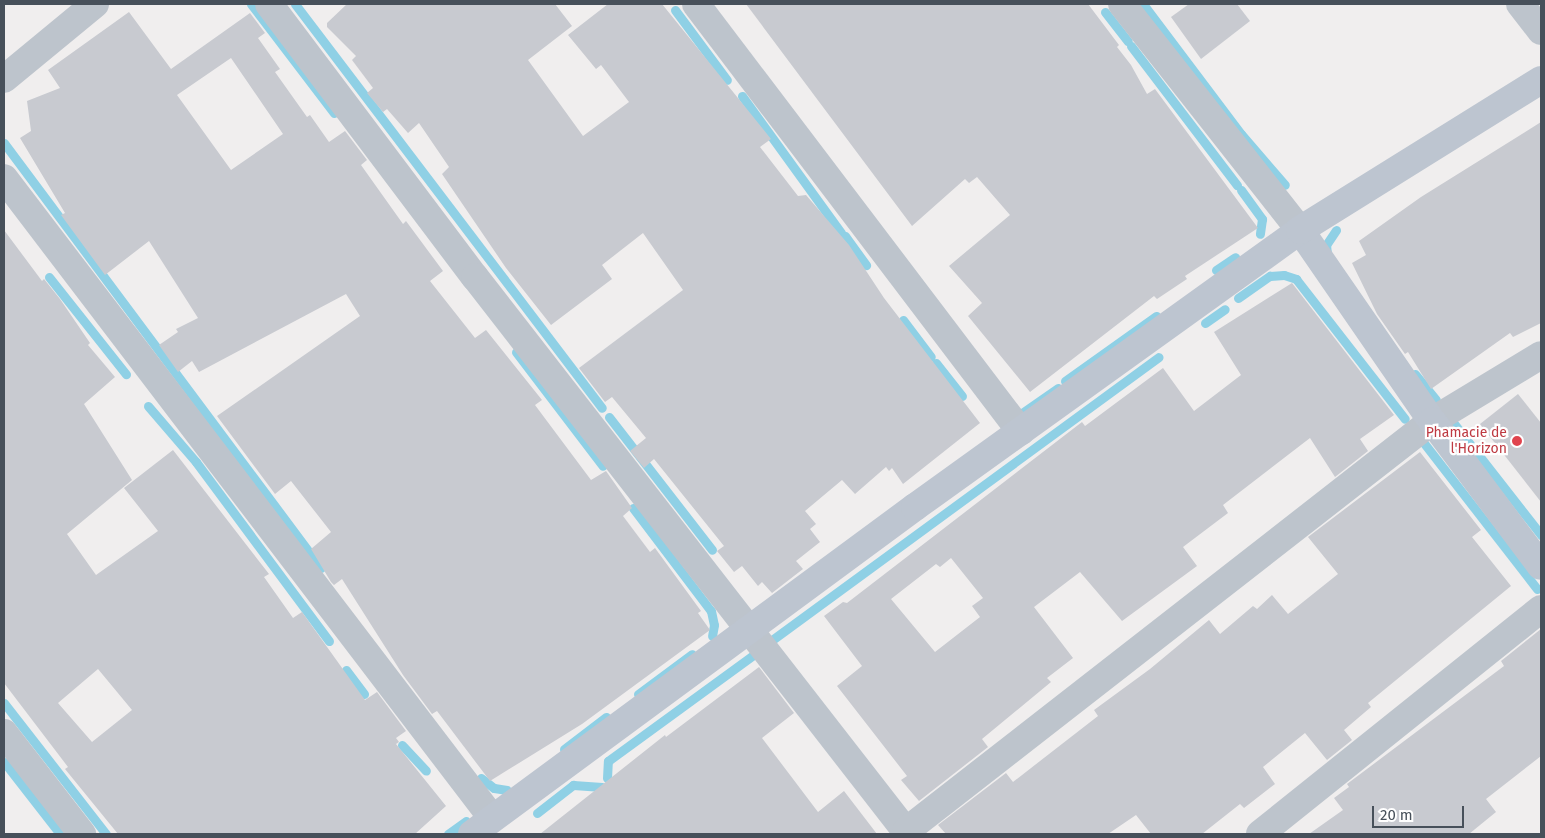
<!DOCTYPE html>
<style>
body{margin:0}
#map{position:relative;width:1545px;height:838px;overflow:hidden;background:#f0eeee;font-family:"Fira Sans",sans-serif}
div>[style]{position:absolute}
.stream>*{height:9px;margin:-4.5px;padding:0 4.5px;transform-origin:4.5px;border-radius:4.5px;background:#8fd0e5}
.building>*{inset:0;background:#c8cad0}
.street>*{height:28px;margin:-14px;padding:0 14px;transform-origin:14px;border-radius:14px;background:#bdc4cc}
.secondary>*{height:28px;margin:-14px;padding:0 14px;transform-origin:14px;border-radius:14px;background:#bdc5d0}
.dots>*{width:14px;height:14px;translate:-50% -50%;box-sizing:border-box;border:2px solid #fff;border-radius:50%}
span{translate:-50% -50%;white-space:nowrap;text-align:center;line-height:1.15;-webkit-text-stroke:4.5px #fff;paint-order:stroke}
.health-label{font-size:14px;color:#be3a42}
.right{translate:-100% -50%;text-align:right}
.frame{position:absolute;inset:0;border:5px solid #47505a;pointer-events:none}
.scale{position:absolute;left:1372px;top:806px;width:92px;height:22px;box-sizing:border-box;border:2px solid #47505a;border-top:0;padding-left:6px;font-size:15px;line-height:18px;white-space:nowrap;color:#47505a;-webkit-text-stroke:4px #fff;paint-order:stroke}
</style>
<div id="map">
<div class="stream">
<i style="left:251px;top:4px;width:137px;rotate:52.7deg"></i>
<i style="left:295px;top:4px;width:507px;rotate:52.77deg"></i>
<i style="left:1143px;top:4px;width:163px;rotate:53deg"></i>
<i style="left:1241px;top:134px;width:67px;rotate:49.2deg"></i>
<i style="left:675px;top:10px;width:87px;rotate:53.4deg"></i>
<i style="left:1105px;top:12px;width:37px;rotate:52deg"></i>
<i style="left:1131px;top:46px;width:175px;rotate:52.7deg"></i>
<i style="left:742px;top:96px;width:169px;rotate:54.1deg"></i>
<i style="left:4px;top:143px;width:530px;rotate:53.28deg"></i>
<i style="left:1241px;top:190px;width:36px;rotate:54deg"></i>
<i style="left:1262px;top:219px;width:15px;rotate:98deg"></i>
<i style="left:845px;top:236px;width:36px;rotate:54deg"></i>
<i style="left:1327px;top:254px;width:9px;rotate:-96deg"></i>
<i style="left:1326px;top:245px;width:18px;rotate:-56deg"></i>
<i style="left:1216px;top:270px;width:23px;rotate:-34deg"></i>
<i style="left:49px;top:277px;width:124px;rotate:51.6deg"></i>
<i style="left:1238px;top:298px;width:39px;rotate:-35deg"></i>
<i style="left:1270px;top:276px;width:14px;rotate:-4deg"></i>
<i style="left:1284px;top:275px;width:13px;rotate:18deg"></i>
<i style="left:1296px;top:279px;width:177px;rotate:52.1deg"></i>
<i style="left:903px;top:320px;width:46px;rotate:52.9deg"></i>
<i style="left:1205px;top:323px;width:24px;rotate:-35deg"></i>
<i style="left:516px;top:352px;width:143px;rotate:52.7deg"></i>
<i style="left:936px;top:363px;width:42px;rotate:51.8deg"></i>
<i style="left:1415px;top:374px;width:33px;rotate:51deg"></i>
<i style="left:1065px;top:381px;width:112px;rotate:-35.5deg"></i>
<i style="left:148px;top:406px;width:74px;rotate:49.4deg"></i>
<i style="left:196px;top:462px;width:223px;rotate:53.4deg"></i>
<i style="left:609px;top:417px;width:168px;rotate:52.2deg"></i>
<i style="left:1016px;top:417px;width:51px;rotate:-34.6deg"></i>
<i style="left:1452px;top:421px;width:145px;rotate:52deg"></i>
<i style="left:1420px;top:438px;width:191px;rotate:52.2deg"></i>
<i style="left:633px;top:508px;width:129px;rotate:52.9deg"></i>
<i style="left:711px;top:611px;width:14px;rotate:78deg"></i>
<i style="left:714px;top:625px;width:11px;rotate:100deg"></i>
<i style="left:772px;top:640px;width:479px;rotate:-36.2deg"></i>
<i style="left:346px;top:670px;width:30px;rotate:53deg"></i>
<i style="left:638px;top:694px;width:67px;rotate:-36.5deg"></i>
<i style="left:4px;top:703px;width:166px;rotate:52.1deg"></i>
<i style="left:402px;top:745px;width:35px;rotate:47deg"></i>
<i style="left:564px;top:749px;width:53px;rotate:-37.3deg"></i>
<i style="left:4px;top:762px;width:91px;rotate:52.1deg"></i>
<i style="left:481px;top:778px;width:16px;rotate:38deg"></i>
<i style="left:494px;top:788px;width:13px;rotate:9deg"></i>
<i style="left:607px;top:778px;width:17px;rotate:-87deg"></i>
<i style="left:608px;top:761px;width:183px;rotate:-36.1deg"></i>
<i style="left:537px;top:813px;width:46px;rotate:-37.9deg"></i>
<i style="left:573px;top:785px;width:29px;rotate:4deg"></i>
<i style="left:448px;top:834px;width:22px;rotate:-36deg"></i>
</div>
<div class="building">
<i style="clip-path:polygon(347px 4px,555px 4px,572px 26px,528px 60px,583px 136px,629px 102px,601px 65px,596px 69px,568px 35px,608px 4px,662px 4px,771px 139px,760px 147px,798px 196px,806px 195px,849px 245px,884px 298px,980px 423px,903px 484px,892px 468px,889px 471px,886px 467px,855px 494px,842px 480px,805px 511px,816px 524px,810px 529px,820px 542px,796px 561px,803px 569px,772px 593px,762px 582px,758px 586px,742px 566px,734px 572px,717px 551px,724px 546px,654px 459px,644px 468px,630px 451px,646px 438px,612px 397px,605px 402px,579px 368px,683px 290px,643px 233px,602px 265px,612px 279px,551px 325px,506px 268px,442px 174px,449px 167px,419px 123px,408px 133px,387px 109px,383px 112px,367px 93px,373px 88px,352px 60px,356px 56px,327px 27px,327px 23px)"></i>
<i style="clip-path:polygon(746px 4px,1088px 4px,1119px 45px,1117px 47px,1131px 65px,1147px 94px,1155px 89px,1258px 228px,1185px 276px,1187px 279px,1157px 299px,1154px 296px,1030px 392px,968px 316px,982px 303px,949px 266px,1010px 215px,977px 177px,969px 183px,965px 179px,912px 226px)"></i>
<i style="clip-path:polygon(1189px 4px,1237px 4px,1250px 21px,1201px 59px,1171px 17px)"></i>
<i style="clip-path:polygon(evenodd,129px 12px,171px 69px,250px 13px,265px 33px,258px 38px,280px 69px,275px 72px,307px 117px,310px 115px,329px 142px,345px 131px,367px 160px,361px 165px,403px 224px,406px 221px,443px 271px,430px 281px,475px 338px,486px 330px,542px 400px,535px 405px,591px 480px,606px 471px,632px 508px,623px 516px,650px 552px,655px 548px,701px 611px,698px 613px,710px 630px,582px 724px,490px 781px,437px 711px,432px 714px,403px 675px,342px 579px,334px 585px,331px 582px,311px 549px,331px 532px,291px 481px,275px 494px,217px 416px,360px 316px,346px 294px,199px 372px,192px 361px,178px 372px,159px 345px,178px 332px,176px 329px,198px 318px,149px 241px,105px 275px,61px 215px,65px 213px,20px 138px,31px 131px,27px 101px,60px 88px,48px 70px,129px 12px,231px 58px,283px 134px,231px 170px,177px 95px,231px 58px)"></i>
<i style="clip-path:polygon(1541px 122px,1541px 323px,1513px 337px,1510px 333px,1431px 389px,1408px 352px,1405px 354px,1377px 314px,1352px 263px,1366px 255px,1359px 241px,1421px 197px)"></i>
<i style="clip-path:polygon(evenodd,4px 230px,42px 281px,44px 279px,60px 299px,90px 343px,88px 345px,115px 377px,84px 404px,132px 480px,67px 534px,96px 575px,158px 531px,124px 488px,173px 450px,269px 574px,264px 577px,293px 618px,302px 612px,365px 700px,377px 692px,406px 731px,396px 738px,399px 742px,396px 744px,446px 806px,415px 834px,118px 834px,65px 769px,68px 767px,4px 683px,4px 230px,98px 669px,132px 710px,92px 742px,58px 703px,98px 669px)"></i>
<i style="clip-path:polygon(evenodd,1292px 283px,1394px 415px,1360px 439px,1368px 451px,1335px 477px,1310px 438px,1223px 505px,1228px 513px,1183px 547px,1197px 566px,1122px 621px,1080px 572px,1034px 607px,1073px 658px,1047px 678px,1051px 682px,982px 739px,988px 747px,919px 801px,901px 780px,907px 776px,837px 686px,862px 666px,824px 616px,843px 602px,847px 603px,1082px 422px,1085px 426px,1163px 368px,1194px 411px,1241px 375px,1214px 332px,1292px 283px,951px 558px,983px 598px,972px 606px,980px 617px,935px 652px,891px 599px,936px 564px,940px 567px,951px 558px)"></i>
<i style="clip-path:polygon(1518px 394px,1541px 423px,1541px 502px,1480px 424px)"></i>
<i style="clip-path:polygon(1420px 452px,1481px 530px,1472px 537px,1511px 586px,1368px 703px,1371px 707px,1344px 730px,1352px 740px,1327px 760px,1305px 733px,1263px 767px,1275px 784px,1244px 808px,1240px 804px,1202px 834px,1151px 834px,1136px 815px,1108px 834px,946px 834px,938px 825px,1006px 773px,1013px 782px,1098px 716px,1094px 710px,1150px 669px,1209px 620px,1220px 634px,1253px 606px,1257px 609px,1272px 595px,1288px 614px,1338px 574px,1308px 537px)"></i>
<i style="clip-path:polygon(1541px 629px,1541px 756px,1486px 799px,1496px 812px,1469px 834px,1309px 834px,1343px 810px,1334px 798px,1349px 787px,1347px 784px,1504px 666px,1501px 661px)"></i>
<i style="clip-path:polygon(759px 667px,794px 713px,762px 738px,818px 812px,844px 791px,877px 834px,540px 834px,665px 735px,666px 737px)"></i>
</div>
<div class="street">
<i style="left:269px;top:4px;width:342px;rotate:53deg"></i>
<i style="left:475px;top:277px;width:706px;rotate:52.14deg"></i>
<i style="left:696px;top:4px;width:537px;rotate:52.79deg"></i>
<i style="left:1122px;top:4px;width:288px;rotate:51.8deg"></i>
<i style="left:1520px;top:4px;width:34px;rotate:52deg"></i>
<i style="left:4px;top:79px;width:118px;rotate:-39.5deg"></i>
<i style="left:4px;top:178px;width:805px;rotate:52.67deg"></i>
<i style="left:4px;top:733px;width:128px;rotate:52.3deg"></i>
<i style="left:906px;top:831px;width:667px;rotate:-37.94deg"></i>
<i style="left:1432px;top:421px;width:127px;rotate:-31.2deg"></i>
<i style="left:1260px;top:834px;width:360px;rotate:-38.7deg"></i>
</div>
<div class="secondary">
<i style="left:1300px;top:230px;width:232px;rotate:55.4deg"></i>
<i style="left:1432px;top:421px;width:181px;rotate:53.1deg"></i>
<i style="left:472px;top:834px;width:551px;rotate:-36.43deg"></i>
<i style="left:915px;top:507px;width:474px;rotate:-35.7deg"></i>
<i style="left:1300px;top:230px;width:284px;rotate:-31.9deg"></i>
</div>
<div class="dots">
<i style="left:1517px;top:441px;background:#e0444e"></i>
</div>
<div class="health-label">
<span class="right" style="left:1507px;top:441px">Phamacie de<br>l'Horizon</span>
</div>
<div class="frame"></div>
<div class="scale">20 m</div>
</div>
